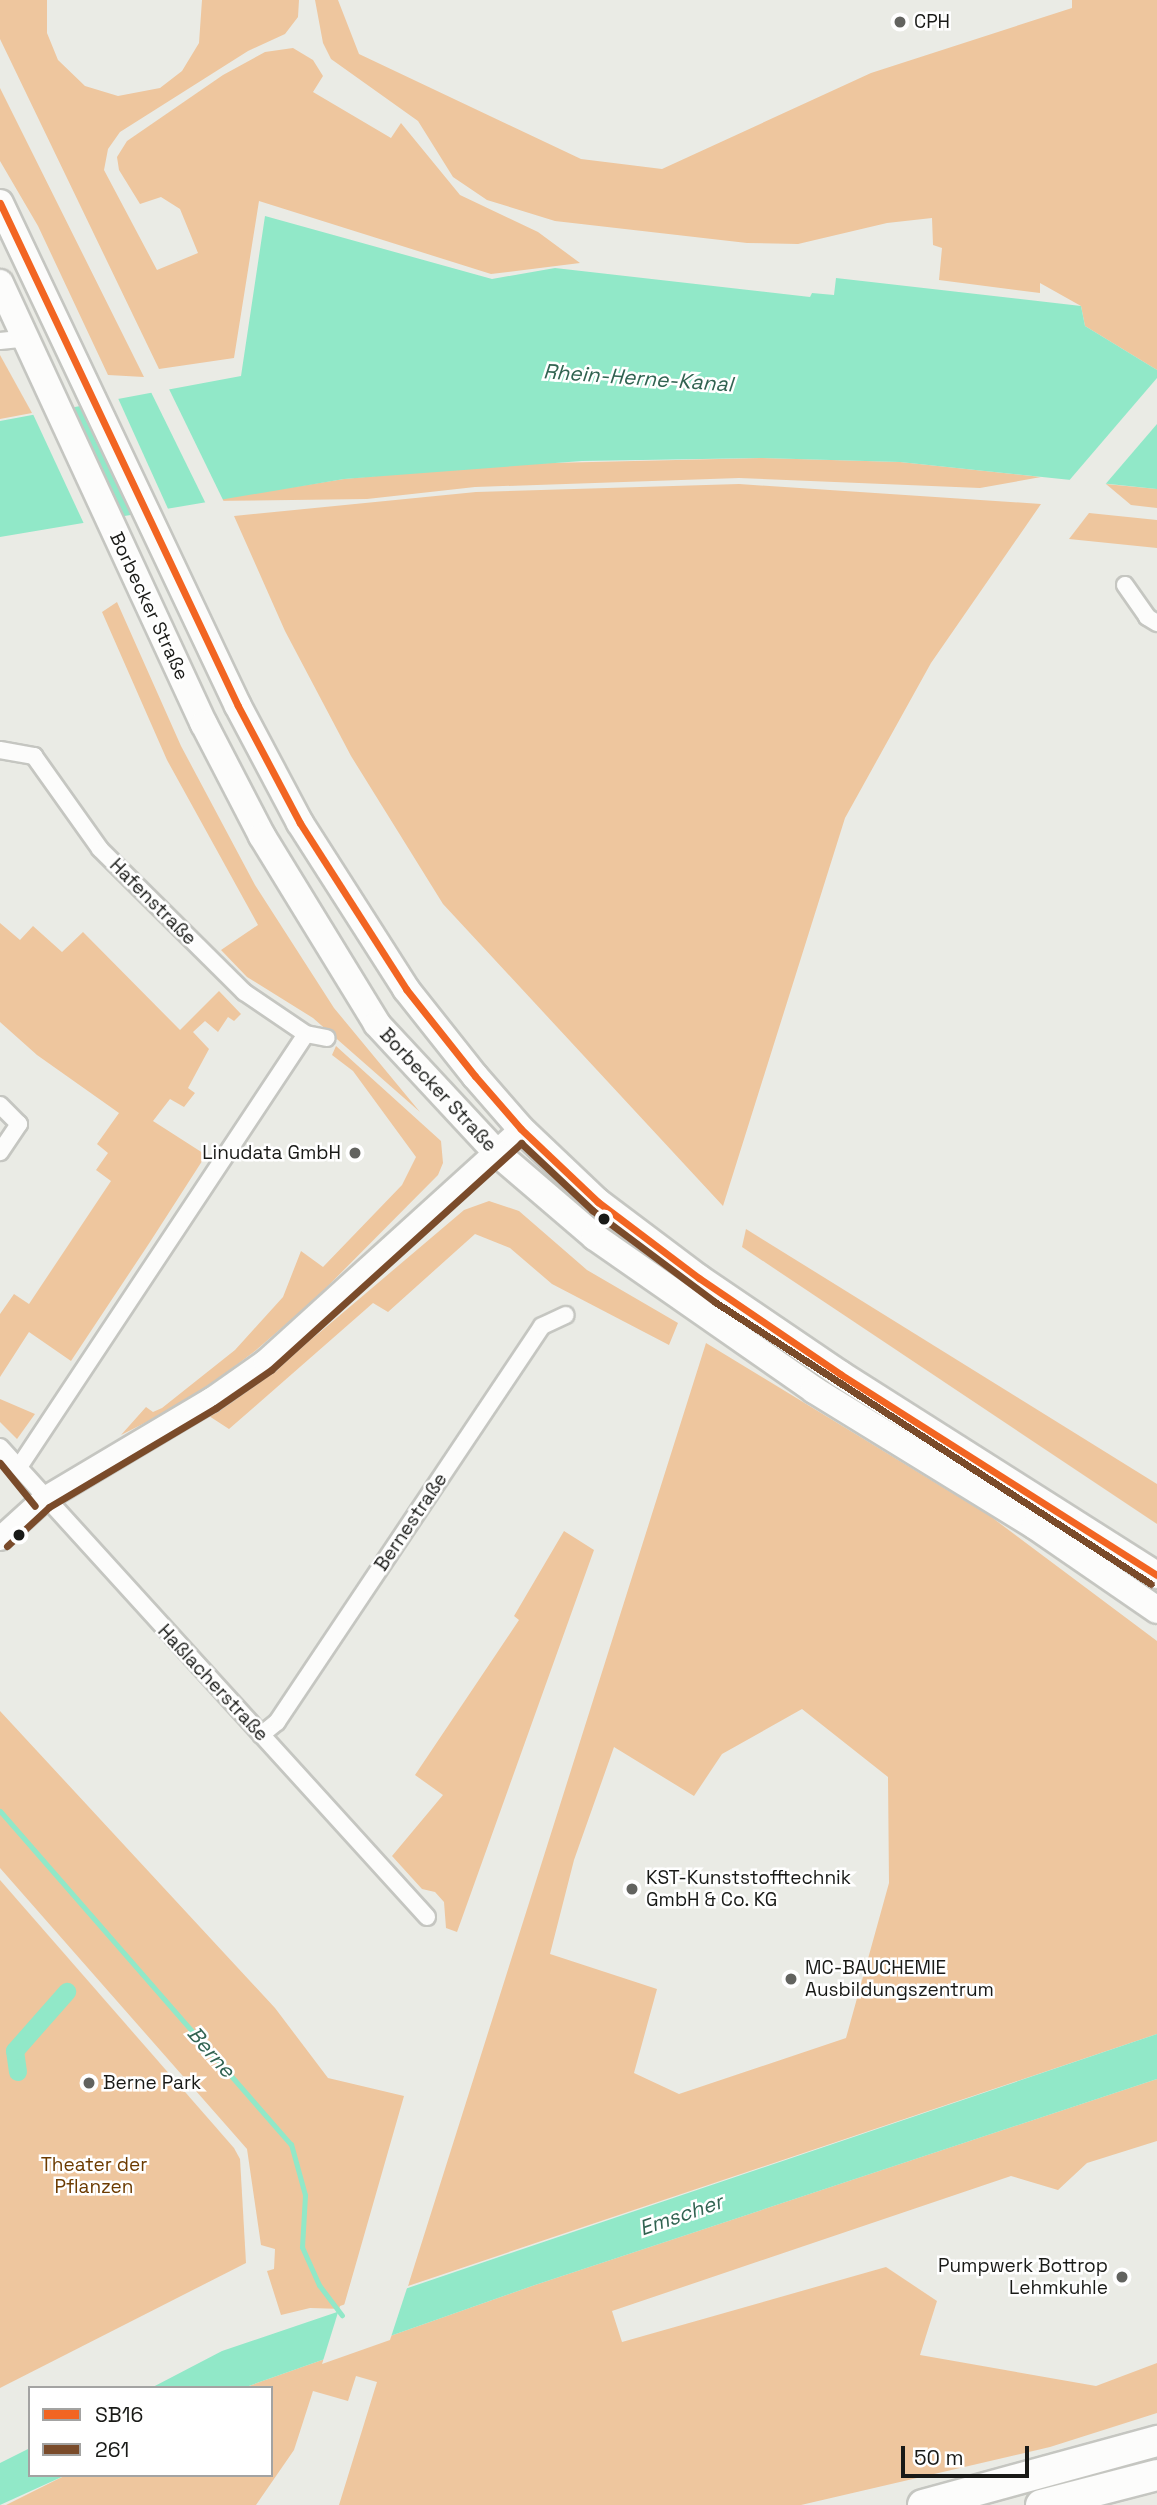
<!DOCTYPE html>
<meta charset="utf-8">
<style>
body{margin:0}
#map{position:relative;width:1157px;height:2505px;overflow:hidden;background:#eaebe5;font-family:"Space Grotesk",sans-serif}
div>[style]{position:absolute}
.green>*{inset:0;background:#eec69e}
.water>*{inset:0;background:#91e8c8}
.pier>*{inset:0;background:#eaebe5}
.stream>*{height:5px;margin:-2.5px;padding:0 2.5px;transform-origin:2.5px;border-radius:2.5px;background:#91e8c8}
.canal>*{height:18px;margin:-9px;padding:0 9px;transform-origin:9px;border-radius:9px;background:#91e8c8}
.roads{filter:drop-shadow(2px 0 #c5c6c1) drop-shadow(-2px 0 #c5c6c1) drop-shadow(0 2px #c5c6c1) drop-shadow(0 -2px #c5c6c1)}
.street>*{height:16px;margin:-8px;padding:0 8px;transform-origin:8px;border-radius:8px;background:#fcfcfb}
.secondary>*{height:23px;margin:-11.5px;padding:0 11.5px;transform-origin:11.5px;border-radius:11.5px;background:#fcfcfb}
.primary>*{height:26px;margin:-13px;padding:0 13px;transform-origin:13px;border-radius:13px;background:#fcfcfb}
.highway>*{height:30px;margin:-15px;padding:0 15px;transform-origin:15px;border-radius:15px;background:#fcfcfb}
.bus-1>*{height:7px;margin:-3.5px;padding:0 3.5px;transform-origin:3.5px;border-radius:3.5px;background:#f26522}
.bus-2>*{height:7px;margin:-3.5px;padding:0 3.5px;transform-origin:3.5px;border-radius:3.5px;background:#7a4b2a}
.dots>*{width:19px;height:19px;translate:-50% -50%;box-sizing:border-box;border:4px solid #fff;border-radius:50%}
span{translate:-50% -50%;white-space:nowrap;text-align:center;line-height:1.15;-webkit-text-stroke:5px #fff;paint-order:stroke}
.poi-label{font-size:19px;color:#191a17}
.left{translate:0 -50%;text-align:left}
.right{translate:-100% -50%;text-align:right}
.street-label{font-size:19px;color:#191a17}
.park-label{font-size:19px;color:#6c3b00}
.water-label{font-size:21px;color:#316351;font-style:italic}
.legend{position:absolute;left:28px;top:2386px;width:245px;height:91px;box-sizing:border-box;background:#fff;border:2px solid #a3a3a2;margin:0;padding:9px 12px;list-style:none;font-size:21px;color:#191a17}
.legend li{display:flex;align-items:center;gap:14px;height:35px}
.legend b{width:35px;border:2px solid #a3a3a2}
.scale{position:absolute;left:901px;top:2446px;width:128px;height:32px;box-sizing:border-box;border:4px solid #191a17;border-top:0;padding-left:9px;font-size:21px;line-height:24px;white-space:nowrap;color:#191a17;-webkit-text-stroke:5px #fff;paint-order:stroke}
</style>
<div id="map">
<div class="green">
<i style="clip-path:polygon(0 0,47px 0,47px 33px,58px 60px,85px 86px,118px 96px,160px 88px,182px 71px,199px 43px,202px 0,299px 0,298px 17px,285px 34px,248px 51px,120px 132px,108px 149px,104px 170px,157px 270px,198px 253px,180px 209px,161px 197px,140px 204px,119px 170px,117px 157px,127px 141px,223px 75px,265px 52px,293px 48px,313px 60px,323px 76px,313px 92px,391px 138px,401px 123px,460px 195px,538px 232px,580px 263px,491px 274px,259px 201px,234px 358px,159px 369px,0 39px)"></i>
<i style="clip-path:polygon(315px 0,338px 0,359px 54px,581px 159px,662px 169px,871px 73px,1072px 8px,1072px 0,1157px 0,1157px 370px,1085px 326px,1081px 306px,1040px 283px,1040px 293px,939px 280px,942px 248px,933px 245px,932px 218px,887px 223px,798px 244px,747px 243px,555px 221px,487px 200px,453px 177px,418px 121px,331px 59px,323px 43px)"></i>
<i style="clip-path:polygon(0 88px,144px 377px,108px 375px,38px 226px,0 161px)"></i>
<i style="clip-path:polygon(0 355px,32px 413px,0 419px)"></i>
<i style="clip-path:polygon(761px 458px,900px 462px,1041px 477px,980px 488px,739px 478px,475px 487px,367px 499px,206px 501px,344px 479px,504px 464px)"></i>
<i style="clip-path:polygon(739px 484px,1041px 504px,931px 663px,845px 818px,723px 1206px,443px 904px,351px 756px,285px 631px,234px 516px,476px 492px)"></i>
<i style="clip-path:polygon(1106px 484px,1157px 489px,1157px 508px,1131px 505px)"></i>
<i style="clip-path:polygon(1089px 513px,1157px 520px,1157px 548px,1069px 539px)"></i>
<i style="clip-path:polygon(117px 602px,181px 746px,255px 885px,334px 1008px,420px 1112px,313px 1018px,247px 977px,221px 950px,258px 925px,167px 760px,102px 612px)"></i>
<i style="clip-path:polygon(0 923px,20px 940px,33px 926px,62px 952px,83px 932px,180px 1030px,219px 991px,241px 1014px,234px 1021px,228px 1017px,218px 1032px,205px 1021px,193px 1032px,209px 1049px,188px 1088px,195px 1093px,184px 1107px,170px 1099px,153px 1121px,206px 1155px,150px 1242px,71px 1361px,29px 1332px,0 1377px,0 1314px,14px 1294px,29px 1304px,111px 1181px,96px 1170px,108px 1153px,97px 1144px,119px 1113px,37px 1055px,0 1022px)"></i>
<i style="clip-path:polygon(336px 1046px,441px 1141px,443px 1163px,438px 1175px,314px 1300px,255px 1351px,190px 1400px,121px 1435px,146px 1407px,153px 1412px,162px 1408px,235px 1350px,283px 1297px,301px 1251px,323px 1267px,402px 1185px,416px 1157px,353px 1071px,332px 1055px)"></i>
<i style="clip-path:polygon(489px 1201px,519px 1211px,587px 1270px,678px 1323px,669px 1345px,552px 1284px,510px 1248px,475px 1234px,388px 1312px,373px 1303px,229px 1429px,209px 1416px,319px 1333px,464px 1210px)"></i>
<i style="clip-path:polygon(746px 1229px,1157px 1484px,1157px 1524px,742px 1247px)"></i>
<i style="clip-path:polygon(evenodd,706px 1343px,990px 1516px,1157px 1641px,1157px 2034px,408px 2286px,706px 1343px,802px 1709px,888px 1777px,889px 1883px,846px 2038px,679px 2094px,634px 2073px,657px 1989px,550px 1954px,574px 1860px,614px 1747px,694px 1796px,722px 1754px,802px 1709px)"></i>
<i style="clip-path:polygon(0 1399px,35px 1414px,17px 1439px,0 1422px)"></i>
<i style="clip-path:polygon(564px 1531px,594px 1550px,457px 1932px,446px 1928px,444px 1902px,435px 1892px,422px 1889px,392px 1856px,443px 1795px,415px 1775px,519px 1620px,514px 1616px)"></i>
<i style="clip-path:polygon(0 1711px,275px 2008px,328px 2078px,404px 2096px,343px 2309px,310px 2308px,281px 2315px,267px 2271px,274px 2269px,275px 2249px,261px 2245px,247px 2149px,0 1868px)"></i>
<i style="clip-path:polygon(0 1880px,234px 2148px,240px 2159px,246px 2263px,0 2388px)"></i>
<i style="clip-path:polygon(1157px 2079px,1157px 2141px,1087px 2163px,1058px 2190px,1011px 2176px,612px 2311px,622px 2342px,886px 2267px,937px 2301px,920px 2355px,1096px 2386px,1157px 2363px,1157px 2413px,1050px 2447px,801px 2505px,339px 2505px,377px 2382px,356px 2376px,348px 2401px,313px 2391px,294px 2450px,256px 2505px,6px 2505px,66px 2475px,271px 2475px,271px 2388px,243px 2388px,535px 2285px)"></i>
</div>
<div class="water">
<i style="clip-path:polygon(265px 216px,492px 279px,555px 268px,810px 297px,812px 293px,834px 295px,836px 278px,1081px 306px,1085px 326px,1157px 370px,1157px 489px,900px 462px,761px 458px,582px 461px,344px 479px,0 537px,0 421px,241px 376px)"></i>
<i style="clip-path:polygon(1157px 2034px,1157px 2079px,535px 2285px,243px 2388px,151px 2388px,222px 2351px)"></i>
<i style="clip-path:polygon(30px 2448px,30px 2475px,66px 2475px,0 2505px,0 2463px)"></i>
</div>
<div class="pier">
<i style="clip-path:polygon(1157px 378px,1157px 424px,1103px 487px,1067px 483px)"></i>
<i style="clip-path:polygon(168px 387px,224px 502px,206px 504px,150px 390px)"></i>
<i style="clip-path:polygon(117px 396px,169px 511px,133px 517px,81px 403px)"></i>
<i style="clip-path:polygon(71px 404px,123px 519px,85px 526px,32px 412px)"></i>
<i style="clip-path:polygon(409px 2282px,390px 2340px,322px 2364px,340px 2306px)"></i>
</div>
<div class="stream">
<i style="left:0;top:1811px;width:442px;rotate:48.9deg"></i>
<i style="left:291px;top:2144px;width:53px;rotate:74.6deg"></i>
<i style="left:305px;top:2195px;width:52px;rotate:93.3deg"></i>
<i style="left:302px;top:2247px;width:42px;rotate:65.9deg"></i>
<i style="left:319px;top:2285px;width:38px;rotate:53deg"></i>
</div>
<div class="canal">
<i style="left:18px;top:2072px;width:21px;rotate:-98deg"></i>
<i style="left:15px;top:2051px;width:79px;rotate:-48.6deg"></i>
</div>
<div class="roads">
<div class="street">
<i style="left:0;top:341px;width:27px;rotate:-6deg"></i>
<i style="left:1125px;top:585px;width:39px;rotate:55deg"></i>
<i style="left:1147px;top:617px;width:12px;rotate:31deg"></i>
<i style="left:0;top:750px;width:35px;rotate:10deg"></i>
<i style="left:34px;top:756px;width:114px;rotate:54.6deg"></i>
<i style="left:100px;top:849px;width:203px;rotate:44.8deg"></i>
<i style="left:244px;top:992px;width:75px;rotate:34.1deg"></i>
<i style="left:306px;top:1034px;width:21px;rotate:11deg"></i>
<i style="left:0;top:1105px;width:27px;rotate:45deg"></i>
<i style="left:19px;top:1124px;width:34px;rotate:124deg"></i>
<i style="left:0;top:1447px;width:635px;rotate:47.74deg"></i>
<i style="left:19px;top:1467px;width:519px;rotate:-56.46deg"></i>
<i style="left:261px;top:1735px;width:21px;rotate:-39deg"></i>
<i style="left:277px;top:1722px;width:476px;rotate:-56.2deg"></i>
<i style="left:542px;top:1326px;width:26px;rotate:-25deg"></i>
</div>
<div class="secondary">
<i style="left:0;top:1538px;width:58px;rotate:-42.2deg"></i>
<i style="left:43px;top:1499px;width:196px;rotate:-30.8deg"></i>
<i style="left:211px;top:1399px;width:66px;rotate:-35.1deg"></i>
<i style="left:265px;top:1361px;width:345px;rotate:-42.2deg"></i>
</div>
<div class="primary">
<i style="left:0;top:203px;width:556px;rotate:64.68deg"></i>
<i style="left:238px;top:706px;width:132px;rotate:62.1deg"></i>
<i style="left:300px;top:823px;width:197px;rotate:57.4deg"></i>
<i style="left:406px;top:989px;width:111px;rotate:51.6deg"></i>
<i style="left:475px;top:1076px;width:70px;rotate:49deg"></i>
<i style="left:521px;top:1129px;width:106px;rotate:43.5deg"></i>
<i style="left:598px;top:1202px;width:126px;rotate:37deg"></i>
<i style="left:699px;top:1278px;width:171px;rotate:34.2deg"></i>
<i style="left:840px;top:1374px;width:375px;rotate:32.4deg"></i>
<i style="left:0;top:283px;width:486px;rotate:65.2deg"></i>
<i style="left:204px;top:724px;width:126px;rotate:62.6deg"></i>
<i style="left:262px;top:836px;width:220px;rotate:58.5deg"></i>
<i style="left:377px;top:1024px;width:176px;rotate:47.1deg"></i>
<i style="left:497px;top:1153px;width:129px;rotate:40.6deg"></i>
<i style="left:595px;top:1237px;width:267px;rotate:34.9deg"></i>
<i style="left:814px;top:1390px;width:259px;rotate:31.6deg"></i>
<i style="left:1035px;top:1526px;width:148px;rotate:34.5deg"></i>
</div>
<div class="highway">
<i style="left:923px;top:2505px;width:243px;rotate:-15.3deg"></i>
<i style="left:1041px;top:2505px;width:120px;rotate:-14.5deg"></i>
</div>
</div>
<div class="bus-1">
<i style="left:0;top:203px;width:556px;rotate:64.68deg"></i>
<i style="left:238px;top:706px;width:132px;rotate:62.1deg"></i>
<i style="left:300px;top:823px;width:197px;rotate:57.4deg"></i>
<i style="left:406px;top:989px;width:111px;rotate:51.6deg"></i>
<i style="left:475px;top:1076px;width:70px;rotate:49deg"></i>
<i style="left:521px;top:1129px;width:106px;rotate:43.5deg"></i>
<i style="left:598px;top:1202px;width:126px;rotate:37deg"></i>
<i style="left:699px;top:1278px;width:171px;rotate:34.2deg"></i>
<i style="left:840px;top:1374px;width:375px;rotate:32.4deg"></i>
</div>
<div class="bus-2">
<i style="left:0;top:1463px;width:55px;rotate:50.9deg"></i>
<i style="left:7px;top:1546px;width:57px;rotate:-42.9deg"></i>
<i style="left:49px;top:1507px;width:194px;rotate:-30.7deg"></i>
<i style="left:216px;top:1408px;width:67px;rotate:-34.6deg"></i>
<i style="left:271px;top:1370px;width:338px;rotate:-42.2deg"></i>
<i style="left:521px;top:1143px;width:98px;rotate:43.3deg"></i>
<i style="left:592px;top:1210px;width:154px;rotate:36.8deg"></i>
<i style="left:715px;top:1302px;width:519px;rotate:32.89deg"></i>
</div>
<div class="dots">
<i style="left:900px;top:22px;background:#62635f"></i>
<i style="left:355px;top:1153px;background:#62635f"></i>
<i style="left:604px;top:1219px;background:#191a17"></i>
<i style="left:19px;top:1535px;background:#191a17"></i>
<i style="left:632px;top:1889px;background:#62635f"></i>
<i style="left:791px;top:1979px;background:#62635f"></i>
<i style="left:89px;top:2083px;background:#62635f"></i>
<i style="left:1122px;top:2277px;background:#62635f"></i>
</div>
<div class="poi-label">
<span class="left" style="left:914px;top:22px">CPH</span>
<span class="right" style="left:341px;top:1153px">Linudata GmbH</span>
<span class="left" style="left:646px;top:1889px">KST-Kunststofftechnik<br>GmbH &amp; Co. KG</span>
<span class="left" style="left:805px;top:1979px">MC-BAUCHEMIE<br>Ausbildungszentrum</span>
<span class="left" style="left:103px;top:2083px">Berne Park</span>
<span class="right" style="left:1108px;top:2277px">Pumpwerk Bottrop<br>Lehmkuhle</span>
</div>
<div class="street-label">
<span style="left:149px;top:606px;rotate:65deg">Borbecker Straße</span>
<span style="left:153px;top:902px;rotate:45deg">Hafenstraße</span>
<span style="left:438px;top:1090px;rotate:47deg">Borbecker Straße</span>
<span style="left:411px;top:1522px;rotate:-56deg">Bernestraße</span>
<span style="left:213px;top:1683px;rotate:47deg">Haßlacherstraße</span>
</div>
<div class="park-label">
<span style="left:94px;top:2176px">Theater der<br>Pflanzen</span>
</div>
<div class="water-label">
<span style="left:638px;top:378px;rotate:4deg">Rhein-Herne-Kanal</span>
<span style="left:211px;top:2052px;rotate:49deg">Berne</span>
<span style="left:681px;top:2215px;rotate:-19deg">Emscher</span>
</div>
<ul class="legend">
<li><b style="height:9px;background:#f26522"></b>SB16</li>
<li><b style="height:9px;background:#7a4b2a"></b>261</li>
</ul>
<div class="scale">50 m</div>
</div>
